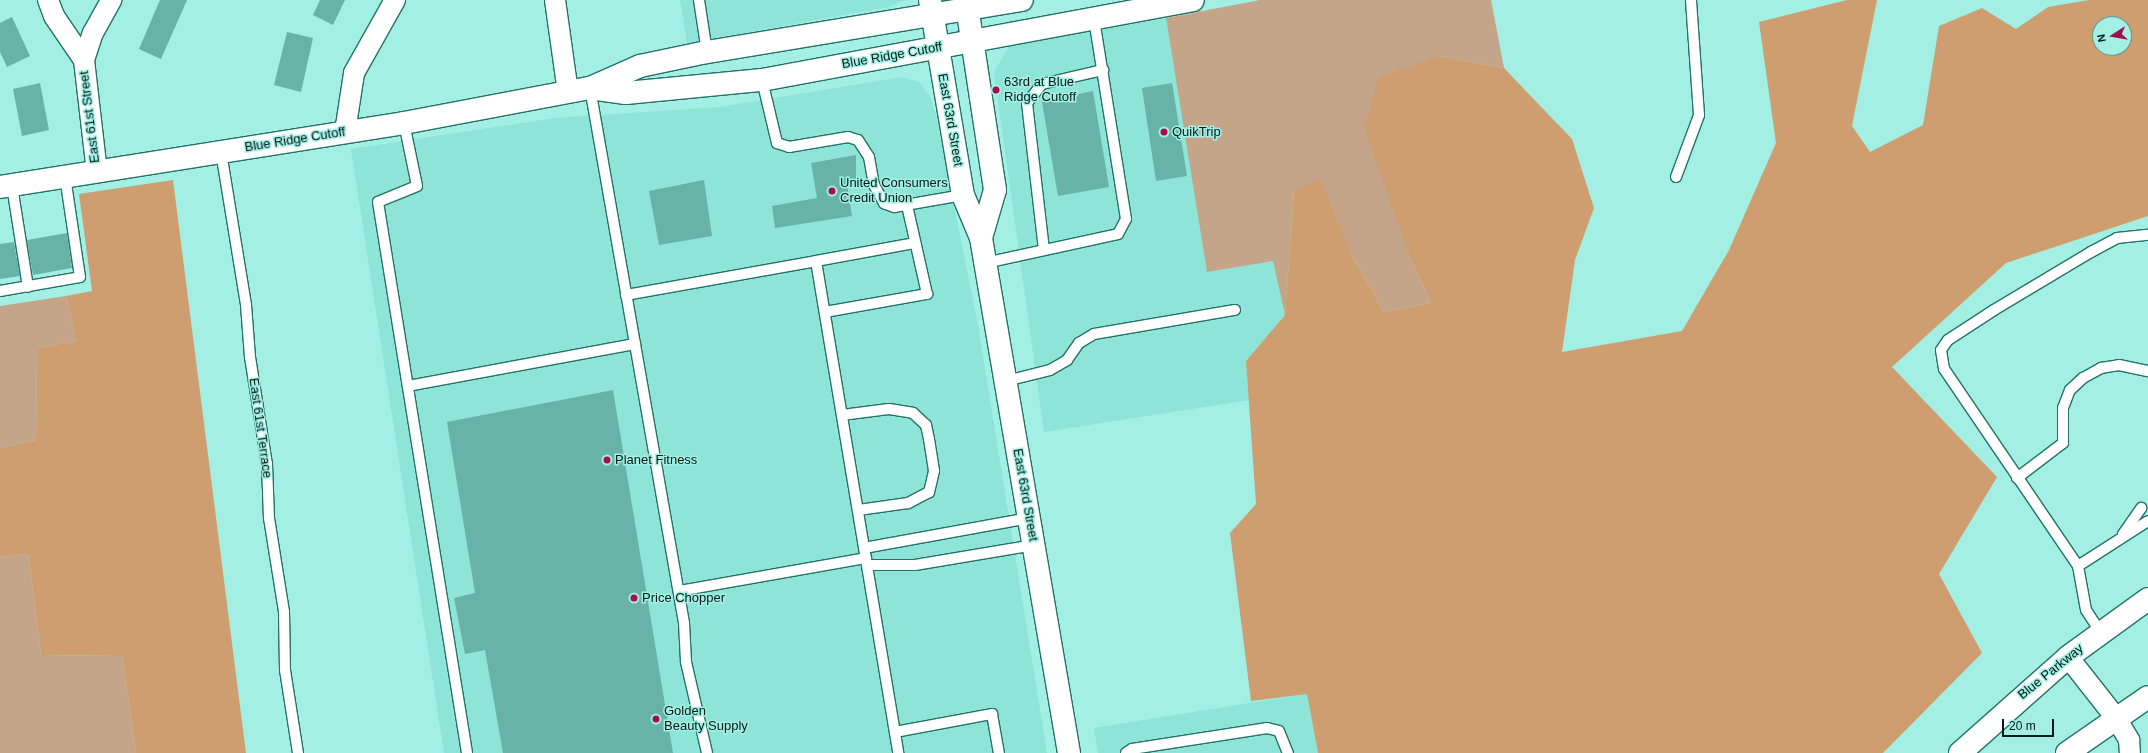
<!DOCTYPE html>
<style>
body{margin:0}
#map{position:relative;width:2148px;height:753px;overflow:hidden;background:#a3efe4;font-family:Arial,sans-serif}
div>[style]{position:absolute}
.built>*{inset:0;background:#8de4d7}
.green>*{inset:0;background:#c4a589}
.forest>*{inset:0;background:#ce9e71}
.building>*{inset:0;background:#68b2a8}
.roads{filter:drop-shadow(1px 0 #237269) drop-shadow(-1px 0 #237269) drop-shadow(0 1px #237269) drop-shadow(0 -1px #237269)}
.service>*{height:10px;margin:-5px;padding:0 5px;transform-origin:5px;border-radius:5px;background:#fff}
.minor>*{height:20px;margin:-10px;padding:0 10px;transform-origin:10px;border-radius:10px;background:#fff}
.secondary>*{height:22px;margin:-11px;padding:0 11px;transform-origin:11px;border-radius:11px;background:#fff}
.trunk>*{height:22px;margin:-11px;padding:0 11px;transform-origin:11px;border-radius:11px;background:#fff}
.dots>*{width:11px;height:11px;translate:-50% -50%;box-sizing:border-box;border:2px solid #a3efe4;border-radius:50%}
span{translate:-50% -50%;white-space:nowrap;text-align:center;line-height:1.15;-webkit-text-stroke:3px #a3efe4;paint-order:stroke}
.street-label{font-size:13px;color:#001a16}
.poi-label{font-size:13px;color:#001a16}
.left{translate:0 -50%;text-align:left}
.north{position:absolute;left:2092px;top:16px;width:40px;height:40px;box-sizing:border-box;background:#a3efe4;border:1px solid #629a92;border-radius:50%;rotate:258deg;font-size:11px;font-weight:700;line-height:16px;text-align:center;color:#001a16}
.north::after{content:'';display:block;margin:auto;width:14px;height:18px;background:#a30e4e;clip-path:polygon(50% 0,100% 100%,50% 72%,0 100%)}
.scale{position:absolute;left:2002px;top:719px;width:52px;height:18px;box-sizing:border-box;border:2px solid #001a16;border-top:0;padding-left:5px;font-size:12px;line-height:14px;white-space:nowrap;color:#001a16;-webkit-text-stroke:3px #a3efe4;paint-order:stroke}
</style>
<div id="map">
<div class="built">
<i style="clip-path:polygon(680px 0,905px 0,889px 7px,687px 43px)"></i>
<i style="clip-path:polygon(1166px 18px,1207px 272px,1273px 261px,1285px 315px,1246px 361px,1249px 400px,1044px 432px,994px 72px,1010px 45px)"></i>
<i style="clip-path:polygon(902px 77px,919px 82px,930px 96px,936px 115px,978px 325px,1047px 753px,444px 753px,351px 149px,555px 118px,720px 107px)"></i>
<i style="clip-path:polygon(1307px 694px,1318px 753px,1098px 753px,1094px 728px)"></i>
</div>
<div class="green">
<i style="clip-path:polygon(1260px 0,1491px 0,1504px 68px,1439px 56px,1408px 253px,1431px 303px,1384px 312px,1351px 254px,1294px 192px,1285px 315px,1273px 261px,1207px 272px,1166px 18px)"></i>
<i style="clip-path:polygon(66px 296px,76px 341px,37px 348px,36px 440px,0 448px,0 306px)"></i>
<i style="clip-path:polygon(28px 554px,41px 655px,122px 656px,136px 753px,0 753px,0 557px)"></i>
</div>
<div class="forest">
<i style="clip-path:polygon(evenodd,1847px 0,1877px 0,1852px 126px,1870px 152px,1923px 125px,1939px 26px,1982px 8px,2016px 29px,2048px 7px,2089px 0,2148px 0,2148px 216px,2006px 263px,1892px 367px,1997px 477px,1939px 574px,1982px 653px,1883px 753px,1318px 753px,1307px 694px,1251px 701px,1230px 533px,1256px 504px,1246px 361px,1285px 315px,1294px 192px,1320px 179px,1351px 254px,1384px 312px,1431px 303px,1408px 253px,1364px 127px,1379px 77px,1439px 56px,1504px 68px,1572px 139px,1594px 208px,1575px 260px,1562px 352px,1682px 331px,1729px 250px,1776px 143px,1759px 22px,1847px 0,2100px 24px,2124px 24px,2124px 48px,2100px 48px,2100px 24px)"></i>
<i style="clip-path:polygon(173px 180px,246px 753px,136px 753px,122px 656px,41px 655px,28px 554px,0 557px,0 448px,36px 440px,37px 348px,76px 341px,66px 296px,92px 291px,79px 194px)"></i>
</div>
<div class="building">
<i style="clip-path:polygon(160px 0,187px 0,161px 59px,139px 49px)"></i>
<i style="clip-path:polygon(320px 0,345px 0,333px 25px,313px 15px)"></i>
<i style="clip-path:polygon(12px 17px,30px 56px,7px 67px,0 52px,0 23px)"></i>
<i style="clip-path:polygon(287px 32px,313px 38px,301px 92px,274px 85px)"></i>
<i style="clip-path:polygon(40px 83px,49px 130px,22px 136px,13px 89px)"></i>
<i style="clip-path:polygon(1172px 83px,1187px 176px,1156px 181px,1142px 88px)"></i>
<i style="clip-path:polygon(1093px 91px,1109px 187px,1058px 196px,1042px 102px)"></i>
<i style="clip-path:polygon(856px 155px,856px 183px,847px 184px,852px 216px,775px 228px,772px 206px,817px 198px,811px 163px)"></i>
<i style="clip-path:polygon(704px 180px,712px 236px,659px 245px,649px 191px)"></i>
<i style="clip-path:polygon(67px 233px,72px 268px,33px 275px,27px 240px)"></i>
<i style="clip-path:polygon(14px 242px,20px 276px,0 279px,0 244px)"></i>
<i style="clip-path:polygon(613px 390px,673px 753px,503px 753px,485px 650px,465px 654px,454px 598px,475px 593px,447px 422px)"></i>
</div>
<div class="roads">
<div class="service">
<i style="left:699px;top:0;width:53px;rotate:81.3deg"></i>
<i style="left:762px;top:80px;width:65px;rotate:76.6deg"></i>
<i style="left:777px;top:143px;width:13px;rotate:18deg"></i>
<i style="left:789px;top:147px;width:60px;rotate:-9.6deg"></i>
<i style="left:848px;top:137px;width:10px;rotate:17deg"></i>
<i style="left:858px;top:140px;width:20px;rotate:57deg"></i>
<i style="left:869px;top:157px;width:28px;rotate:80deg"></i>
<i style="left:874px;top:185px;width:21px;rotate:61deg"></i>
<i style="left:884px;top:203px;width:11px;rotate:22deg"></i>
<i style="left:894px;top:207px;width:70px;rotate:-9.9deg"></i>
<i style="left:590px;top:88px;width:543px;rotate:80.03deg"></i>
<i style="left:684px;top:623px;width:39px;rotate:87deg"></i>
<i style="left:686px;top:662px;width:93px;rotate:77deg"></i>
<i style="left:404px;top:123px;width:64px;rotate:78.3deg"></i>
<i style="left:417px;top:186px;width:42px;rotate:157.7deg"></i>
<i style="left:378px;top:202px;width:558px;rotate:80.82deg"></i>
<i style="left:221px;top:152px;width:155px;rotate:80.7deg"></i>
<i style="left:246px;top:305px;width:52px;rotate:85.6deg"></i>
<i style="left:250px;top:357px;width:108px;rotate:81deg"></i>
<i style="left:267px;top:464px;width:54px;rotate:87.9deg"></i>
<i style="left:269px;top:518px;width:95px;rotate:80.9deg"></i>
<i style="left:284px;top:612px;width:58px;rotate:89deg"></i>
<i style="left:285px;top:670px;width:84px;rotate:81.1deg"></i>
<i style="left:1676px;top:177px;width:66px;rotate:-69.6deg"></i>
<i style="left:1699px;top:115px;width:115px;rotate:-94deg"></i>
<i style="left:12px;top:186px;width:102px;rotate:81deg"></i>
<i style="left:1044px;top:250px;width:148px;rotate:-96.6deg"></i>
<i style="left:1027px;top:103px;width:24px;rotate:-52deg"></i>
<i style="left:1042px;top:84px;width:63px;rotate:-12.9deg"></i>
<i style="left:816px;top:261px;width:101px;rotate:-10.3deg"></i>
<i style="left:985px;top:263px;width:136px;rotate:-12.3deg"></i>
<i style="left:1118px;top:234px;width:17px;rotate:-62deg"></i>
<i style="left:1126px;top:219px;width:203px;rotate:-99.1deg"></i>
<i style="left:0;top:291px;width:81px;rotate:-9.9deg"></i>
<i style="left:80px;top:277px;width:101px;rotate:-98.5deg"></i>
<i style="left:626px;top:295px;width:193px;rotate:-10.1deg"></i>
<i style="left:816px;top:261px;width:499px;rotate:80.5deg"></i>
<i style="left:825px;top:312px;width:104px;rotate:-10deg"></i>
<i style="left:927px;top:294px;width:91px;rotate:-102.7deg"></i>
<i style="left:1006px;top:381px;width:45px;rotate:-14deg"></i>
<i style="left:1050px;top:370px;width:20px;rotate:-30deg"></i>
<i style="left:1067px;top:360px;width:21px;rotate:-55deg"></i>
<i style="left:1079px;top:343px;width:17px;rotate:-31deg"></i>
<i style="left:1094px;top:334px;width:143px;rotate:-9.7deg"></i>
<i style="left:408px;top:386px;width:231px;rotate:-10.5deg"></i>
<i style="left:842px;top:415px;width:47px;rotate:-7.3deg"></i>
<i style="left:889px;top:409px;width:24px;rotate:9deg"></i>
<i style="left:913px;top:413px;width:18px;rotate:43deg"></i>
<i style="left:926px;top:425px;width:14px;rotate:78deg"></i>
<i style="left:929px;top:439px;width:32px;rotate:81deg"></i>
<i style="left:934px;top:471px;width:22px;rotate:103deg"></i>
<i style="left:929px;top:492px;width:24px;rotate:152deg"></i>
<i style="left:908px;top:503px;width:50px;rotate:172deg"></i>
<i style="left:2017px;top:478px;width:58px;rotate:-37.3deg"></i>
<i style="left:2063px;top:443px;width:35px;rotate:-90deg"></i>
<i style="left:2063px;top:408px;width:19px;rotate:-69deg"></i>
<i style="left:2070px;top:390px;width:18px;rotate:-43deg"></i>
<i style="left:2083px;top:378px;width:21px;rotate:-29deg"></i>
<i style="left:2101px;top:368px;width:18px;rotate:-9deg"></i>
<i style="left:2119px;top:365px;width:30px;rotate:12deg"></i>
<i style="left:2123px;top:534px;width:32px;rotate:-55deg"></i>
<i style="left:864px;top:548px;width:168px;rotate:-10.3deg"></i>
<i style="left:867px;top:565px;width:48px"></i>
<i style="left:915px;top:565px;width:121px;rotate:-9.5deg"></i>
<i style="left:2078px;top:566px;width:83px;rotate:-32.7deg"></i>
<i style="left:679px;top:591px;width:190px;rotate:-10deg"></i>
<i style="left:2101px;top:633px;width:27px;rotate:-123deg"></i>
<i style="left:2086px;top:610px;width:45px;rotate:-100.3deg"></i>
<i style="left:2078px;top:566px;width:238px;rotate:-124.2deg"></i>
<i style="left:1944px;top:369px;width:19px;rotate:-99deg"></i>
<i style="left:1941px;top:350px;width:12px;rotate:-55deg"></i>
<i style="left:1948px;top:340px;width:55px;rotate:-33.1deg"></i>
<i style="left:1994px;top:310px;width:113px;rotate:-30.9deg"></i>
<i style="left:2091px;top:252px;width:30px;rotate:-28deg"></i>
<i style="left:2117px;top:238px;width:31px;rotate:-6deg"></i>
<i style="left:895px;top:732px;width:99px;rotate:-10.5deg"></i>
<i style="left:992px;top:714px;width:40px;rotate:80deg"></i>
<i style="left:1126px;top:753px;width:7px;rotate:-34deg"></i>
<i style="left:1132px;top:749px;width:137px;rotate:-8.8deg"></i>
<i style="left:1267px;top:728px;width:12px;rotate:14deg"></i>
<i style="left:1279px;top:731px;width:24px;rotate:68deg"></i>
</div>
<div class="minor">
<i style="left:48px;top:0;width:17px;rotate:69deg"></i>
<i style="left:54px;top:16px;width:53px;rotate:55.7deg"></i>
<i style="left:84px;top:60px;width:113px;rotate:83.4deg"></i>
<i style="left:555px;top:0;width:93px;rotate:82deg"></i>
<i style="left:84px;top:60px;width:28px;rotate:-72deg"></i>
<i style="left:93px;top:33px;width:38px;rotate:-61deg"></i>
<i style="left:345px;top:132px;width:60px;rotate:-81.3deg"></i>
<i style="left:354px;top:73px;width:84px;rotate:-60.7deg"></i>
<i style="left:2068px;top:657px;width:78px;rotate:51.8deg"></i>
<i style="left:2116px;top:718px;width:26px;rotate:59deg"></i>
<i style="left:2129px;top:740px;width:13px;rotate:86deg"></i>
</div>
<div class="secondary">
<i style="left:930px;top:0;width:198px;rotate:80.4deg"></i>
<i style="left:963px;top:195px;width:47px;rotate:67.3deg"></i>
<i style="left:981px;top:238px;width:522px;rotate:80.3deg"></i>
<i style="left:966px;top:0;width:192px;rotate:81.3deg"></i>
<i style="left:995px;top:190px;width:50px;rotate:106.3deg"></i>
<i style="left:590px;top:88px;width:36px;rotate:8deg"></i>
<i style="left:626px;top:93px;width:137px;rotate:-5.5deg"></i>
<i style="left:762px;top:80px;width:438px;rotate:-10.5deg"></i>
<i style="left:0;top:187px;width:409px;rotate:-9deg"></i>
<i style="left:404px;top:123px;width:189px;rotate:-10.7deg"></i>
<i style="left:590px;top:88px;width:55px;rotate:-23.7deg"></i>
<i style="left:640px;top:66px;width:68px;rotate:-11.8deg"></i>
<i style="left:707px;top:52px;width:319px;rotate:-9.4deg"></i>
</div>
<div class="trunk">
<i style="left:1960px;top:753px;width:144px;rotate:-41.6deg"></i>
<i style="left:2068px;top:657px;width:99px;rotate:-35.9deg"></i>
<i style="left:2067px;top:753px;width:98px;rotate:-34.7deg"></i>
</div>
</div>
<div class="dots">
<i style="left:996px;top:90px;background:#a30e4e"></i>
<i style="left:1164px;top:132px;background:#a30e4e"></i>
<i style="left:832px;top:191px;background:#a30e4e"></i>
<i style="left:607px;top:460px;background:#a30e4e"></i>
<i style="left:634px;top:598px;background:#a30e4e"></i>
<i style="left:656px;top:719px;background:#a30e4e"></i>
</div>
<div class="street-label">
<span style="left:892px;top:56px;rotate:-10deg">Blue Ridge Cutoff</span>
<span style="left:90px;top:117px;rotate:-97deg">East 61st Street</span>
<span style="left:950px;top:120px;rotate:80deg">East 63rd Street</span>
<span style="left:295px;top:140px;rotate:-9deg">Blue Ridge Cutoff</span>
<span style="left:260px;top:428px;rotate:82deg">East 61st Terrace</span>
<span style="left:1025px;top:495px;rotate:80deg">East 63rd Street</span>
<span style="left:2051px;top:672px;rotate:-39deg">Blue Parkway</span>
</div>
<div class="poi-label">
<span class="left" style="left:1004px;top:90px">63rd at Blue<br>Ridge Cutoff</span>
<span class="left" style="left:1172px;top:132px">QuikTrip</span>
<span class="left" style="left:840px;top:191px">United Consumers<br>Credit Union</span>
<span class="left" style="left:615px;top:460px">Planet Fitness</span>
<span class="left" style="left:642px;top:598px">Price Chopper</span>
<span class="left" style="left:664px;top:719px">Golden<br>Beauty Supply</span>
</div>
<div class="north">N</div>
<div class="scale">20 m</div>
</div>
